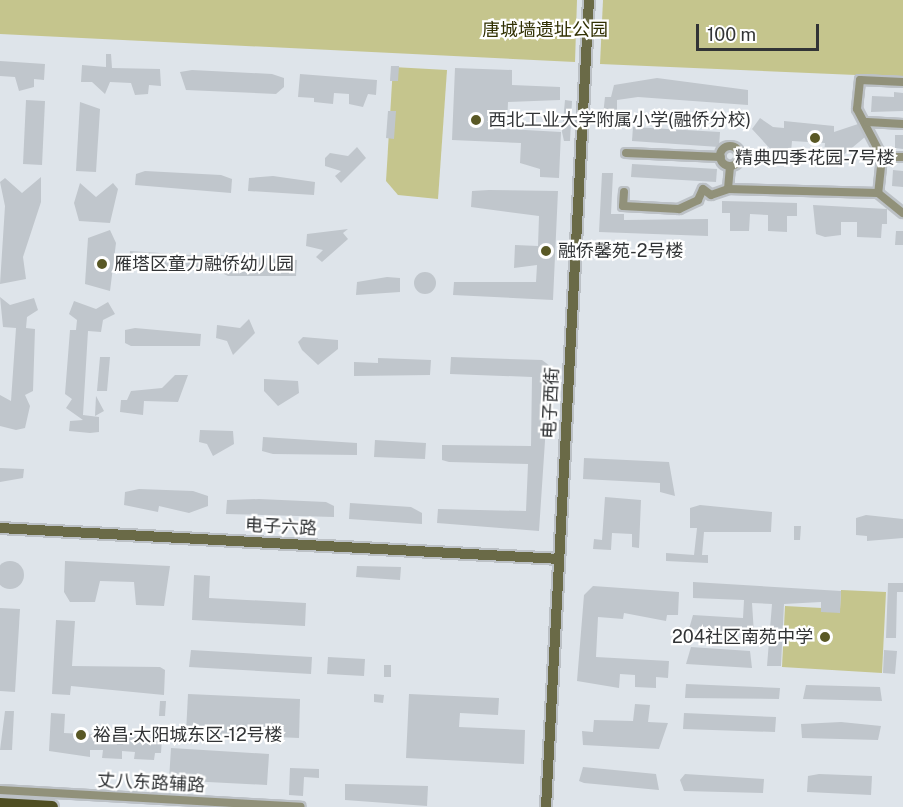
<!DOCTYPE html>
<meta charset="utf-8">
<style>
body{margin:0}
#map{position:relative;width:903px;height:807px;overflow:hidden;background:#dee4ea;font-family:"Public Sans","Noto Sans SC",sans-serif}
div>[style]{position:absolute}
.green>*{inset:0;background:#c5c58d}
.building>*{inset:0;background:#c0c6cc}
.round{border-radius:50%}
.roads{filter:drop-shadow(2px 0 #bcc1c6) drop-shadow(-2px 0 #bcc1c6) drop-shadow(0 2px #bcc1c6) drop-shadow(0 -2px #bcc1c6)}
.street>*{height:8px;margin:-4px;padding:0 4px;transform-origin:4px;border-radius:4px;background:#91917a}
.street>.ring{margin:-4px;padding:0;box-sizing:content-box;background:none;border:8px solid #91917a;border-radius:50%}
.secondary>*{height:10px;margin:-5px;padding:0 5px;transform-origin:5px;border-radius:5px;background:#6a6a47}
.primary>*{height:12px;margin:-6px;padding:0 6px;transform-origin:6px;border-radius:6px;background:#4f4e22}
.dots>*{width:16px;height:16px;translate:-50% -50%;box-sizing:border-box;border:3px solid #fff;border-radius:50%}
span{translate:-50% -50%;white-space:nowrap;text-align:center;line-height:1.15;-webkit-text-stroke:4.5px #fff;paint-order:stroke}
.park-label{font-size:18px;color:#313002}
.poi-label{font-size:18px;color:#323436}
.left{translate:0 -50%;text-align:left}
.right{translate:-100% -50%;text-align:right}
.street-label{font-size:18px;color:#323436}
.scale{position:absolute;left:696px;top:24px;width:123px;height:27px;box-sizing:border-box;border:3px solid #323436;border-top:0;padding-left:8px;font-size:18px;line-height:21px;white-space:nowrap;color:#323436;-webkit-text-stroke:4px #fff;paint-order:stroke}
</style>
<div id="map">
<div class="green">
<i style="clip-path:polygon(0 0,577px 0,575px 62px,0 34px)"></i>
<i style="clip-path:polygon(603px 0,903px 0,903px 77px,600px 64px)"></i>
<i style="clip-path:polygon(393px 67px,447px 70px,438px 199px,398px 195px,386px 181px)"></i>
<i style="clip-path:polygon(841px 590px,886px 592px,882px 673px,782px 667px,785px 606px,840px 609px)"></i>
</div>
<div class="building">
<i style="clip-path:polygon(106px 54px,111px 54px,112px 68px,160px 69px,161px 86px,149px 85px,148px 94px,135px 95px,131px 83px,110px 82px,105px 94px,92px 82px,81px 82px,82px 65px,106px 67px)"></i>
<i style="clip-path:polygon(0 61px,45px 64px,44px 80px,34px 79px,34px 87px,19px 91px,15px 77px,0 76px)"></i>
<i style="clip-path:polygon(391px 66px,399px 66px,398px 81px,390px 81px)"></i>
<i style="clip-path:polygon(455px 68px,512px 70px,512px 85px,560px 87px,560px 100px,508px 102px,507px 129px,561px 132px,559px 178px,540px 177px,540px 169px,520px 163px,521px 143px,452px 140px)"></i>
<i style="clip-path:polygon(192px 70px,272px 74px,284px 78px,284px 87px,276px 94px,186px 90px,180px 72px)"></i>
<i style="clip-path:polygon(300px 74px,377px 80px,376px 95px,368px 94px,363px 107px,349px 104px,349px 94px,334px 93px,333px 104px,314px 102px,314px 98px,298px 97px)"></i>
<i style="clip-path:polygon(657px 78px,748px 90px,748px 105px,638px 97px,617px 100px,617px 125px,602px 124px,605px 97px,611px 97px,614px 85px)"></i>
<i style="clip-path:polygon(894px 92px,903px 93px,903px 111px,871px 112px,872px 96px,894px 97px)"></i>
<i style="clip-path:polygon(26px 100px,45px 101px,42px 165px,23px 164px)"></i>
<i style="clip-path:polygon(565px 100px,572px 101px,570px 141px,564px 141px,562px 132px)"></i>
<i style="clip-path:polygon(80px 102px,100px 109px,96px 172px,76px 171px)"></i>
<i style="clip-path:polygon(388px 111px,396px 111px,394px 139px,386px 138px)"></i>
<i style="clip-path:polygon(760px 118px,773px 127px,784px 128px,784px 121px,834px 126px,834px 132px,858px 124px,865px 137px,841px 157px,824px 153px,825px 143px,792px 141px,791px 152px,774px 153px,752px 129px)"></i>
<i style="clip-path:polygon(633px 127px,720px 132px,719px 147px,632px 141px)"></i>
<i style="clip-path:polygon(895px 135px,903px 135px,903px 149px,895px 148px)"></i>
<i style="clip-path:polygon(357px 147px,366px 158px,341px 183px,335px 176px,341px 171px,325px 166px,325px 158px,330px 153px,348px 156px)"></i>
<i style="clip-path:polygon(632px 164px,717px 169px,716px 182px,631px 177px)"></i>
<i style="clip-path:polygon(893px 170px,903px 171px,903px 187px,892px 186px)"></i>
<i style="clip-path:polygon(145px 171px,221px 175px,232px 179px,231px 193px,135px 185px,136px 174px)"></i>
<i style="clip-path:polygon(602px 173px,613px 173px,611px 214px,624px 214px,624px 220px,708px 219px,708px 236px,599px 232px)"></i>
<i style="clip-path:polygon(273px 176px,315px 182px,314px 195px,248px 191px,249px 178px)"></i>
<i style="clip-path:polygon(41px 177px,41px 202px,23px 257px,26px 279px,0 284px,5px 206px,0 182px,5px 178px,22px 193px)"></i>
<i style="clip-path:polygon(80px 183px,96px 197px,113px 183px,118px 189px,110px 223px,79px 221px,74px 203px)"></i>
<i style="clip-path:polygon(489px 190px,558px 191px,553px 300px,453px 295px,454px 282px,536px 282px,537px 265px,514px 268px,515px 245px,538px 246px,539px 216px,471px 207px,472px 191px)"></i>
<i style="clip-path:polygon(722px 201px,797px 203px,797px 216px,787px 216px,787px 232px,768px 231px,768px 215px,750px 214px,749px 231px,730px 231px,730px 213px,722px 213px)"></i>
<i style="clip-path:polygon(813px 205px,887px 209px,887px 224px,882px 224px,881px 238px,857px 237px,857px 222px,841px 222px,841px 235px,825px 237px,816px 234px)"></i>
<i style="clip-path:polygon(348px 229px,343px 233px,348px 239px,322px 262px,316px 257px,323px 250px,306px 246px,307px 234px)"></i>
<i style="clip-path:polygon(110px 230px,116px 243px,110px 291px,85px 284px,88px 238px)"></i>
<i style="clip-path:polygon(896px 231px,903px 231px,903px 245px,895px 245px)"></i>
<i style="clip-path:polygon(130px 251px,204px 256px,203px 271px,135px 269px,129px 267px)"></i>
<i style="clip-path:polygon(221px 255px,297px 260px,296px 276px,228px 276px,220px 272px)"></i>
<i class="round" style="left:414px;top:272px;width:22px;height:22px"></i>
<i style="clip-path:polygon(387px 277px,400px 278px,400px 292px,356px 295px,357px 282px)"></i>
<i style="clip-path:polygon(0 297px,10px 305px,34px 298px,38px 310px,27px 317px,26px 328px,35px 329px,33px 391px,25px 395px,30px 406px,25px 428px,16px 430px,0 426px,0 395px,11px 401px,16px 328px,3px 327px)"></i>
<i style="clip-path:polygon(74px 301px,96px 309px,108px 302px,115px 314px,103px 320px,101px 332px,88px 331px,83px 415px,99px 417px,99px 432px,90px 433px,69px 431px,70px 421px,83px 420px,66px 408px,72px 399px,65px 394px,70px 330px,76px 330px,77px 320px,69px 314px)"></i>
<i style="clip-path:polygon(249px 319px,255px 333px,233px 355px,227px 341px,216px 338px,217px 325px,240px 328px)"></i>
<i style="clip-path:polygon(135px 328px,201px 334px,200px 346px,131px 346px,125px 343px,125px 330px)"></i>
<i style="clip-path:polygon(303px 337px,338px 340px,338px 349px,318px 365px,302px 350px,298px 342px)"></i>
<i style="clip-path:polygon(100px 357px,110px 357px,107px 391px,97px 391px)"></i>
<i style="clip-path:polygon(451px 357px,542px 360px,550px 366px,539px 531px,437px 523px,438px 509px,526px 511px,528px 464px,449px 462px,442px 460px,442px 445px,531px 446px,532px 377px,450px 374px)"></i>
<i style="clip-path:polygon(378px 358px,431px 360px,430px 375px,354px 376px,354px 362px,378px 363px)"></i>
<i style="clip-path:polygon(175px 375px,188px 375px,178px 402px,144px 401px,143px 415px,120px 412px,121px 400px,127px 400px,131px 391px,162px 388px)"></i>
<i style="clip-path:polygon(264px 379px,298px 381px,299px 393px,278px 406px,264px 391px)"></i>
<i style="clip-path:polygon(96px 396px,104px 411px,95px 416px)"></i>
<i style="clip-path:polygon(200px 430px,233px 431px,234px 444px,213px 456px,207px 444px,199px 442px)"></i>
<i style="clip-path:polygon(263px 437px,357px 443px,357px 455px,273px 454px,262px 451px)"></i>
<i style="clip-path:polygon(375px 440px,426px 443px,425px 459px,374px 457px)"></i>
<i style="clip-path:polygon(584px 458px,669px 462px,675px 496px,660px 492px,660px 483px,583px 479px)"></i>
<i style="clip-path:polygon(0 468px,24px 469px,23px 478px,0 482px)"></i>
<i style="clip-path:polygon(139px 489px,193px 491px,208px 496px,208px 506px,189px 513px,159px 506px,158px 512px,124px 505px,125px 492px)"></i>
<i style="clip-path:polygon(605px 497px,641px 500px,639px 548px,632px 547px,632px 534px,612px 533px,611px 550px,593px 549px,594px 539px,602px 540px)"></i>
<i style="clip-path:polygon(259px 499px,326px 502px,334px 506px,334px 517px,226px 514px,227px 500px)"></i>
<i style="clip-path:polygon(350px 503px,411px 507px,422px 513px,422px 524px,349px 519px)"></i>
<i style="clip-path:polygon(700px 505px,772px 512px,771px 532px,704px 532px,702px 555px,708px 555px,708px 563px,666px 561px,666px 553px,694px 555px,697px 528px,690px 528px,690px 508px)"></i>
<i style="clip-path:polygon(866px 515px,903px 519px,903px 538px,867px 541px,867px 536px,856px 535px,856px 518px)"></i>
<i style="clip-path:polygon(794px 526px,801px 526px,800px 540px,794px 540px)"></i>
<i style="clip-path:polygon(65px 561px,170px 566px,164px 606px,136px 605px,134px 582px,100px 581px,95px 602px,70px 602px,64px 592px)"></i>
<i class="round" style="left:-4px;top:561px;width:28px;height:28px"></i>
<i style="clip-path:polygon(357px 566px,401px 567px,400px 580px,356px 577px)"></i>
<i style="clip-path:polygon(194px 575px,210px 576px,209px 598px,306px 603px,305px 626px,192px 620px)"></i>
<i style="clip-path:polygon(693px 582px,841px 591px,840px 613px,821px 612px,821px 602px,784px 604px,781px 666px,767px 666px,772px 604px,752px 603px,754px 634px,689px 629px,693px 615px,743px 618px,744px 600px,693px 598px)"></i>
<i style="clip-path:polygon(888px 583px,903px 583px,903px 592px,897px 592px,896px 638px,886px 638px)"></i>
<i style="clip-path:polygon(593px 586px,679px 592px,678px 615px,667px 615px,666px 621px,624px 613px,623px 619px,598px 617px,596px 657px,669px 661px,668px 678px,656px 677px,656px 688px,635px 687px,635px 675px,620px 674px,619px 688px,577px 681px,584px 595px)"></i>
<i style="clip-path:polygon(0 608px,20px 609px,15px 692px,0 691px)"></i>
<i style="clip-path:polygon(56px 620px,75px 621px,72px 666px,160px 667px,165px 670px,164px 695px,71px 686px,70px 695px,52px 694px)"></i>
<i style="clip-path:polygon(691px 647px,750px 651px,752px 668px,686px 664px)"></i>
<i style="clip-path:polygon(191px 650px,312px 657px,311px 674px,189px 667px)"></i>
<i style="clip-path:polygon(884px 650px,897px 651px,895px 674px,883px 673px)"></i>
<i style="clip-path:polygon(328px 657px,365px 659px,364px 676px,327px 674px)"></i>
<i style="clip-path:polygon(384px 665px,391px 665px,391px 677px,384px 677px)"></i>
<i style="clip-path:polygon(686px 684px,780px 688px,779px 699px,685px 698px)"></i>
<i style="clip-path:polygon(806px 685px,880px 687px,882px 701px,803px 699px)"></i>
<i style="clip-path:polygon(188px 694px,300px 699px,299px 738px,186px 733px)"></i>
<i style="clip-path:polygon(374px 694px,384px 695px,383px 703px,374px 702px)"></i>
<i style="clip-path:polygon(409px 694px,499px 698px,498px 715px,460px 713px,459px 727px,525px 730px,524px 764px,406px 758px)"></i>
<i style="clip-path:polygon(160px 701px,166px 701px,165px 716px,159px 716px)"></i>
<i style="clip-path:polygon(635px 704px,650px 705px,648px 722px,668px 723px,659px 749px,583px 745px,582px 731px,593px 732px,594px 720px,633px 721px)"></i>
<i style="clip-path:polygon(5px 711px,14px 711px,12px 750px,0 750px)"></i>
<i style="clip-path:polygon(51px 713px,65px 714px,64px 733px,162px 738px,161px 753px,155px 753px,154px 760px,134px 759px,135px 752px,122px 751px,122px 759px,102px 758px,103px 750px,90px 750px,90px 757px,49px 751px)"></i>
<i style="clip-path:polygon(684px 713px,776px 717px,775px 732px,683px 729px)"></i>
<i style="clip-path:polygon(841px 722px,881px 726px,878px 740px,802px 738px,801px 724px)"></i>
<i style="clip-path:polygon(171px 748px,269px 754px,267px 785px,169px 780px)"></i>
<i style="clip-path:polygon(583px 767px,656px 774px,659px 790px,584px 783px,579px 781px)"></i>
<i style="clip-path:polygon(290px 768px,319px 769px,319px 778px,304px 777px,303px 796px,289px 795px)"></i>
<i style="clip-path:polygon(685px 774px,764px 779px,763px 793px,684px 791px,680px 780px)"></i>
<i style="clip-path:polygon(819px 774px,872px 776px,871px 795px,807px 792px,808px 776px)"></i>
<i style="clip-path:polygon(345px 784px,428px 786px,427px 806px,345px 800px)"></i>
</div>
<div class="roads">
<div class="street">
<i style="left:903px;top:82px;width:43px;rotate:-177.3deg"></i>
<i style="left:860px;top:80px;width:29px;rotate:96deg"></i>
<i style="left:857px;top:109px;width:54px;rotate:62.5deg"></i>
<i style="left:882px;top:157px;width:36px;rotate:96deg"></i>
<i style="left:878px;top:193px;width:32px;rotate:39deg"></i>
<i style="left:867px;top:122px;width:36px;rotate:3deg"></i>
<i class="ring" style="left:720px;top:146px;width:12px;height:12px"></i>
<i style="left:626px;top:153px;width:95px;rotate:2.4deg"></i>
<i style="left:882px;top:157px;width:21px"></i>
<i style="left:728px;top:189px;width:23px;rotate:-85deg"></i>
<i style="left:624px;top:192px;width:14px;rotate:94deg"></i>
<i style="left:623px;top:206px;width:56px;rotate:3.1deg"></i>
<i style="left:679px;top:209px;width:21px;rotate:-25deg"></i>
<i style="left:698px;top:200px;width:12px;rotate:-66deg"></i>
<i style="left:703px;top:189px;width:10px;rotate:37deg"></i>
<i style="left:711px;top:195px;width:18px;rotate:-19deg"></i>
<i style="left:728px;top:189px;width:150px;rotate:1.5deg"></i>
<i style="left:0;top:790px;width:301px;rotate:3.2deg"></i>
</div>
<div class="secondary">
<i style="left:0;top:528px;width:560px;rotate:3.17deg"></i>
<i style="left:546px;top:807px;width:808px;rotate:-86.95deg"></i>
</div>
<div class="primary">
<i style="left:0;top:804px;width:52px;rotate:3.3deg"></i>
</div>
</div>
<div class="dots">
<i style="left:476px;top:120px;background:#595825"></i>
<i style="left:815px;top:138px;background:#595825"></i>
<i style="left:546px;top:251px;background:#595825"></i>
<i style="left:102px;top:264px;background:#595825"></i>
<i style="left:825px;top:637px;background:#595825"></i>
<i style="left:81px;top:735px;background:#595825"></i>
</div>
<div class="park-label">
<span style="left:545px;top:30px">唐城墙遗址公园</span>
</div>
<div class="poi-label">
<span class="left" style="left:488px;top:120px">西北工业大学附属小学(融侨分校)</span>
<span style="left:815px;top:158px">精典四季花园-7号楼</span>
<span class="left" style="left:558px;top:251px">融侨馨苑-2号楼</span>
<span class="left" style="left:114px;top:264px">雁塔区童力融侨幼儿园</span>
<span class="right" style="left:813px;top:637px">204社区南苑中学</span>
<span class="left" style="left:93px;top:735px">裕昌·太阳城东区-12号楼</span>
</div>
<div class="street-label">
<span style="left:551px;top:403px;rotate:-87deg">电子西街</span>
<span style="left:281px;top:527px;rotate:3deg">电子六路</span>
<span style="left:151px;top:783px;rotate:3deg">丈八东路辅路</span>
</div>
<div class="scale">100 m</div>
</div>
